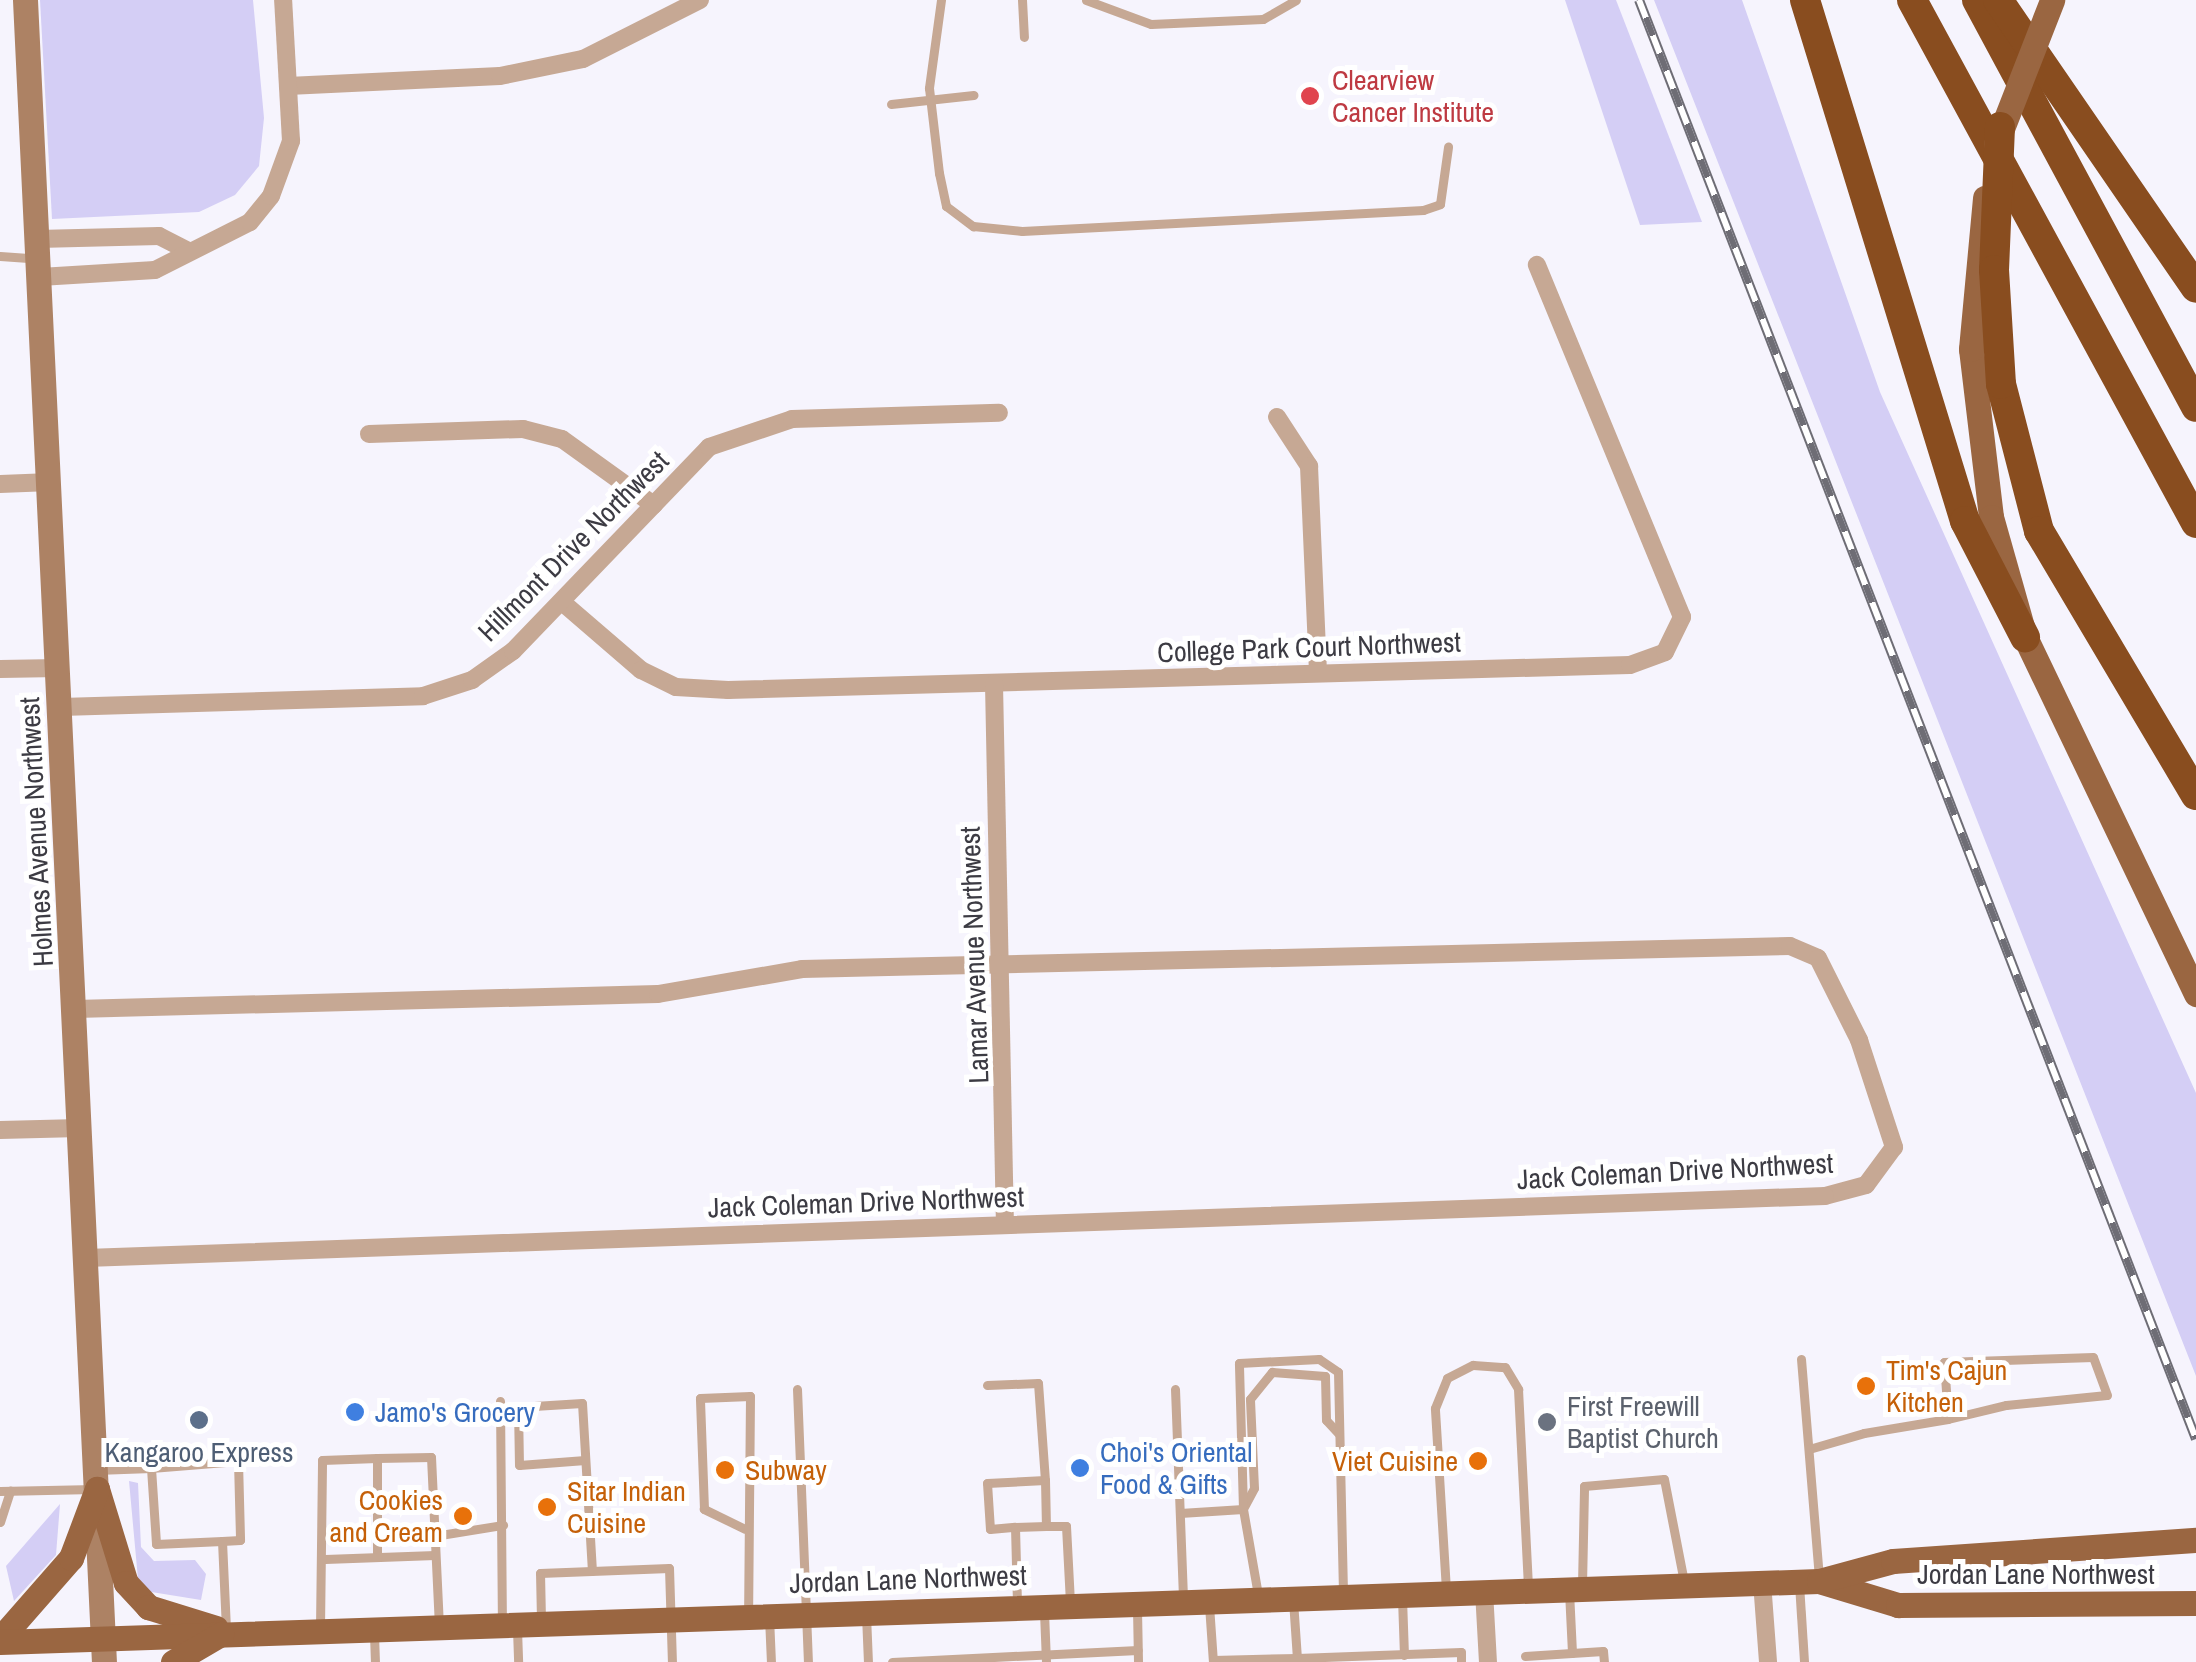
<!DOCTYPE html>
<style>
body{margin:0}
#map{position:relative;width:2196px;height:1662px;overflow:hidden;background:#f6f4fd;font-family:"Archivo Narrow",sans-serif}
div>[style]{position:absolute}
.green>*{inset:0;background:#d4cef5}
.lane>*{height:9px;margin:-4.5px;padding:0 4.5px;transform-origin:4.5px;border-radius:4.5px;background:#c6a894}
.street>*{height:18px;margin:-9px;padding:0 9px;transform-origin:9px;border-radius:9px;background:#c6a894}
.secondary>*{height:25px;margin:-12.5px;padding:0 12.5px;transform-origin:12.5px;border-radius:12.5px;background:#ad8264}
.primary>*{height:25px;margin:-12.5px;padding:0 12.5px;transform-origin:12.5px;border-radius:12.5px;background:#9a6641}
.highway>*{height:30px;margin:-15px;padding:0 15px;transform-origin:15px;border-radius:15px;background:#894d1f}
.rail>*{height:10px;margin-top:-5px;transform-origin:0;background:repeating-linear-gradient(90deg,#fff 0 19px,#6e6d75 0 38px);box-sizing:border-box;border-block:2px solid #6e6d75}
.primary-bridge>*{height:25px;margin:-12.5px;padding:0 12.5px;transform-origin:12.5px;border-radius:12.5px;background:#9a6641}
.highway-bridge>*{height:30px;margin:-15px;padding:0 15px;transform-origin:15px;border-radius:15px;background:#894d1f}
.dots>*{width:28px;height:28px;translate:-50% -50%;box-sizing:border-box;border:5px solid #fff;border-radius:50%}
span{translate:-50% -50%;white-space:nowrap;text-align:center;line-height:1.15;-webkit-text-stroke:10px #fff;paint-order:stroke}
.health-label{font-size:28px;color:#be3a42}
.left{translate:0 -50%;text-align:left}
.street-label{font-size:28px;color:#3c3b43}
.food-label{font-size:28px;color:#c56008}
.right{translate:-100% -50%;text-align:right}
.worship-label{font-size:28px;color:#5b616d}
.shop-label{font-size:28px;color:#366cbe}
.service-label{font-size:28px;color:#4e5e75}
</style>
<div id="map">
<div class="green">
<i style="clip-path:polygon(40px 0,253px 0,264px 118px,259px 166px,235px 195px,199px 212px,52px 219px)"></i>
<i style="clip-path:polygon(1565px 0,1616px 0,1702px 222px,1640px 225px)"></i>
<i style="clip-path:polygon(1654px 0,1742px 0,1880px 392px,2196px 1093px,2196px 1376px)"></i>
<i style="clip-path:polygon(129px 1481px,138px 1483px,141px 1547px,154px 1561px,195px 1560px,206px 1574px,201px 1600px,139px 1590px)"></i>
<i style="clip-path:polygon(60px 1504px,56px 1555px,14px 1601px,6px 1566px)"></i>
</div>
<div class="lane">
<i style="left:941px;top:0;width:89px;rotate:97.8deg"></i>
<i style="left:929px;top:88px;width:86px;rotate:83.3deg"></i>
<i style="left:939px;top:173px;width:34px;rotate:78deg"></i>
<i style="left:946px;top:206px;width:34px;rotate:37deg"></i>
<i style="left:973px;top:226px;width:49px;rotate:5.8deg"></i>
<i style="left:1022px;top:231px;width:402px;rotate:-3deg"></i>
<i style="left:1423px;top:210px;width:18px;rotate:-19deg"></i>
<i style="left:1440px;top:204px;width:58px;rotate:-82deg"></i>
<i style="left:1022px;top:0;width:37px;rotate:87deg"></i>
<i style="left:1086px;top:0;width:69px;rotate:20.3deg"></i>
<i style="left:1151px;top:24px;width:112px;rotate:-2.6deg"></i>
<i style="left:1263px;top:19px;width:38px;rotate:-30deg"></i>
<i style="left:891px;top:104px;width:83px;rotate:-6.2deg"></i>
<i style="left:0;top:256px;width:32px;rotate:4deg"></i>
<i style="left:1801px;top:1359px;width:221px;rotate:85.3deg"></i>
<i style="left:987px;top:1385px;width:51px;rotate:-2.2deg"></i>
<i style="left:1038px;top:1383px;width:97px;rotate:85.9deg"></i>
<i style="left:1045px;top:1480px;width:58px;rotate:177deg"></i>
<i style="left:987px;top:1483px;width:46px;rotate:86.3deg"></i>
<i style="left:990px;top:1529px;width:25px;rotate:-5deg"></i>
<i style="left:1015px;top:1527px;width:78px;rotate:88.5deg"></i>
<i style="left:797px;top:1389px;width:273px;rotate:87.7deg"></i>
<i style="left:1175px;top:1389px;width:209px;rotate:87.8deg"></i>
<i style="left:500px;top:1401px;width:221px;rotate:89.5deg"></i>
<i style="left:1809px;top:1449px;width:57px;rotate:-16.2deg"></i>
<i style="left:1864px;top:1433px;width:85px;rotate:-9.5deg"></i>
<i style="left:1948px;top:1419px;width:60px;rotate:-13.6deg"></i>
<i style="left:2006px;top:1405px;width:101px;rotate:-5.7deg"></i>
<i style="left:2107px;top:1395px;width:40px;rotate:-110.2deg"></i>
<i style="left:2093px;top:1357px;width:149px;rotate:178.1deg"></i>
<i style="left:1944px;top:1362px;width:57px;rotate:86deg"></i>
<i style="left:585px;top:1460px;width:66px;rotate:175.7deg"></i>
<i style="left:519px;top:1465px;width:58px;rotate:-91deg"></i>
<i style="left:518px;top:1407px;width:64px;rotate:-3.6deg"></i>
<i style="left:582px;top:1403px;width:168px;rotate:86.6deg"></i>
<i style="left:151px;top:1468px;width:87px;rotate:-4.6deg"></i>
<i style="left:238px;top:1461px;width:79px;rotate:88.5deg"></i>
<i style="left:240px;top:1540px;width:18px;rotate:177deg"></i>
<i style="left:96px;top:1470px;width:55px;rotate:-2.1deg"></i>
<i style="left:151px;top:1468px;width:76px;rotate:86.2deg"></i>
<i style="left:156px;top:1544px;width:66px;rotate:-2.6deg"></i>
<i style="left:222px;top:1541px;width:87px;rotate:87.4deg"></i>
<i style="left:1045px;top:1480px;width:46px;rotate:88.8deg"></i>
<i style="left:1046px;top:1526px;width:20px"></i>
<i style="left:1066px;top:1526px;width:77px;rotate:87deg"></i>
<i style="left:0;top:1491px;width:94px;rotate:-1.2deg"></i>
<i style="left:1244px;top:1507px;width:21px;rotate:-62deg"></i>
<i style="left:1254px;top:1488px;width:89px;rotate:-92.6deg"></i>
<i style="left:1250px;top:1399px;width:35px;rotate:-51deg"></i>
<i style="left:1272px;top:1372px;width:53px;rotate:4.3deg"></i>
<i style="left:1325px;top:1376px;width:44px;rotate:88.7deg"></i>
<i style="left:1326px;top:1420px;width:19px;rotate:47deg"></i>
<i style="left:1180px;top:1513px;width:63px;rotate:-3.6deg"></i>
<i style="left:0;top:1522px;width:33px;rotate:-72deg"></i>
<i style="left:1015px;top:1527px;width:31px;rotate:-2deg"></i>
<i style="left:745px;top:1529px;width:46px;rotate:-154deg"></i>
<i style="left:704px;top:1509px;width:111px;rotate:-92.1deg"></i>
<i style="left:700px;top:1398px;width:50px;rotate:-2.3deg"></i>
<i style="left:750px;top:1396px;width:216px;rotate:90.5deg"></i>
<i style="left:434px;top:1536px;width:70px;rotate:-9.1deg"></i>
<i style="left:377px;top:1556px;width:98px;rotate:-90deg"></i>
<i style="left:325px;top:1559px;width:110px;rotate:-2.1deg"></i>
<i style="left:1799px;top:1584px;width:78px;rotate:86.3deg"></i>
<i style="left:1582px;top:1585px;width:99px;rotate:-88.8deg"></i>
<i style="left:1584px;top:1486px;width:80px;rotate:-5deg"></i>
<i style="left:1664px;top:1479px;width:105px;rotate:79deg"></i>
<i style="left:1446px;top:1590px;width:182px;rotate:-93.5deg"></i>
<i style="left:1435px;top:1408px;width:32px;rotate:-68deg"></i>
<i style="left:1447px;top:1378px;width:29px;rotate:-27deg"></i>
<i style="left:1473px;top:1365px;width:32px;rotate:4deg"></i>
<i style="left:1505px;top:1367px;width:26px;rotate:59deg"></i>
<i style="left:1518px;top:1389px;width:198px;rotate:87.1deg"></i>
<i style="left:1569px;top:1591px;width:62px;rotate:87.2deg"></i>
<i style="left:1258px;top:1595px;width:87px;rotate:-99.9deg"></i>
<i style="left:1243px;top:1509px;width:146px;rotate:-91.6deg"></i>
<i style="left:1239px;top:1363px;width:80px;rotate:-2.9deg"></i>
<i style="left:1319px;top:1359px;width:23px;rotate:34deg"></i>
<i style="left:1338px;top:1372px;width:222px;rotate:88.7deg"></i>
<i style="left:1402px;top:1598px;width:57px;rotate:88deg"></i>
<i style="left:1293px;top:1600px;width:58px;rotate:86.1deg"></i>
<i style="left:1297px;top:1658px;width:164px;rotate:-2.1deg"></i>
<i style="left:1461px;top:1652px;width:10px;rotate:90deg"></i>
<i style="left:1209px;top:1605px;width:57px;rotate:86deg"></i>
<i style="left:1137px;top:1609px;width:53px;rotate:88.9deg"></i>
<i style="left:1044px;top:1612px;width:50px;rotate:87.7deg"></i>
<i style="left:866px;top:1615px;width:47px;rotate:87.6deg"></i>
<i style="left:769px;top:1617px;width:45px;rotate:87.5deg"></i>
<i style="left:541px;top:1620px;width:47px;rotate:-91.2deg"></i>
<i style="left:540px;top:1573px;width:129px;rotate:-2.2deg"></i>
<i style="left:669px;top:1568px;width:94px;rotate:88.2deg"></i>
<i style="left:320px;top:1628px;width:168px;rotate:-89.3deg"></i>
<i style="left:322px;top:1460px;width:55px;rotate:-2.1deg"></i>
<i style="left:377px;top:1458px;width:54px;rotate:-1.1deg"></i>
<i style="left:431px;top:1457px;width:167px;rotate:87.3deg"></i>
<i style="left:517px;top:1629px;width:33px;rotate:88deg"></i>
<i style="left:374px;top:1634px;width:28px;rotate:88deg"></i>
<i style="left:1525px;top:1656px;width:78px;rotate:-3.7deg"></i>
<i style="left:1603px;top:1651px;width:11px;rotate:85deg"></i>
<i style="left:1213px;top:1660px;width:84px;rotate:-1.4deg"></i>
<i style="left:892px;top:1662px;width:246px;rotate:-2.8deg"></i>
</div>
<div class="street">
<i style="left:288px;top:86px;width:212px;rotate:-2.7deg"></i>
<i style="left:500px;top:76px;width:85px;rotate:-11.6deg"></i>
<i style="left:583px;top:59px;width:131px;rotate:-26.8deg"></i>
<i style="left:38px;top:239px;width:121px;rotate:-1.4deg"></i>
<i style="left:159px;top:236px;width:34px;rotate:27deg"></i>
<i style="left:40px;top:277px;width:115px;rotate:-3.5deg"></i>
<i style="left:155px;top:270px;width:106px;rotate:-26.8deg"></i>
<i style="left:250px;top:222px;width:33px;rotate:-51deg"></i>
<i style="left:271px;top:196px;width:59px;rotate:-70deg"></i>
<i style="left:291px;top:141px;width:141px;rotate:-93.2deg"></i>
<i style="left:1277px;top:417px;width:59px;rotate:56.9deg"></i>
<i style="left:1309px;top:466px;width:207px;rotate:87.5deg"></i>
<i style="left:369px;top:434px;width:154px;rotate:-1.9deg"></i>
<i style="left:523px;top:429px;width:40px;rotate:14.4deg"></i>
<i style="left:562px;top:439px;width:113px;rotate:35.7deg"></i>
<i style="left:0;top:484px;width:51px;rotate:-2.2deg"></i>
<i style="left:562px;top:602px;width:104px;rotate:40.7deg"></i>
<i style="left:641px;top:670px;width:39px;rotate:26deg"></i>
<i style="left:676px;top:687px;width:52px;rotate:3.3deg"></i>
<i style="left:728px;top:690px;width:902px;rotate:-1.59deg"></i>
<i style="left:1630px;top:665px;width:37px;rotate:-20deg"></i>
<i style="left:1665px;top:652px;width:39px;rotate:-64deg"></i>
<i style="left:1682px;top:617px;width:381px;rotate:-112.4deg"></i>
<i style="left:0;top:669px;width:59px;rotate:-1deg"></i>
<i style="left:994px;top:684px;width:541px;rotate:88.84deg"></i>
<i style="left:61px;top:707px;width:362px;rotate:-1.7deg"></i>
<i style="left:423px;top:696px;width:52px;rotate:-18.1deg"></i>
<i style="left:472px;top:680px;width:50px;rotate:-35.3deg"></i>
<i style="left:513px;top:651px;width:283px;rotate:-46.1deg"></i>
<i style="left:709px;top:447px;width:88px;rotate:-18.6deg"></i>
<i style="left:792px;top:419px;width:207px;rotate:-1.7deg"></i>
<i style="left:75px;top:1009px;width:583px;rotate:-1.47deg"></i>
<i style="left:658px;top:994px;width:146px;rotate:-9.8deg"></i>
<i style="left:802px;top:969px;width:988px;rotate:-1.33deg"></i>
<i style="left:1790px;top:946px;width:30px;rotate:23deg"></i>
<i style="left:1818px;top:958px;width:92px;rotate:63.4deg"></i>
<i style="left:1859px;top:1040px;width:113px;rotate:71.9deg"></i>
<i style="left:1894px;top:1147px;width:47px;rotate:126.4deg"></i>
<i style="left:1866px;top:1185px;width:42px;rotate:165deg"></i>
<i style="left:1825px;top:1196px;width:1740px;rotate:177.96deg"></i>
<i style="left:0;top:1130px;width:80px;rotate:-1.4deg"></i>
<i style="left:1762px;top:1582px;width:80px;rotate:85.7deg"></i>
<i style="left:1484px;top:1591px;width:71px;rotate:86.8deg"></i>
</div>
<div class="secondary">
<i style="left:25px;top:0;width:1664px;rotate:87.28deg"></i>
</div>
<div class="primary">
<i style="left:1971px;top:349px;width:169px;rotate:83.2deg"></i>
<i style="left:1991px;top:517px;width:125px;rotate:74.2deg"></i>
<i style="left:2025px;top:637px;width:396px;rotate:64.4deg"></i>
<i style="left:97px;top:1489px;width:98px;rotate:72.9deg"></i>
<i style="left:126px;top:1583px;width:33px;rotate:47deg"></i>
<i style="left:148px;top:1607px;width:71px;rotate:17.2deg"></i>
<i style="left:1819px;top:1581px;width:83px;rotate:16.9deg"></i>
<i style="left:1898px;top:1605px;width:298px;rotate:-0.4deg"></i>
<i style="left:0;top:1639px;width:108px;rotate:-48.8deg"></i>
<i style="left:71px;top:1558px;width:74px;rotate:-69.4deg"></i>
<i style="left:0;top:1642px;width:1820px;rotate:-1.92deg"></i>
<i style="left:1819px;top:1581px;width:77px;rotate:-15.1deg"></i>
<i style="left:1893px;top:1561px;width:304px;rotate:-4deg"></i>
<i style="left:173px;top:1662px;width:56px;rotate:-30.3deg"></i>
</div>
<div class="highway">
<i style="left:1805px;top:0;width:545px;rotate:72.93deg"></i>
<i style="left:1965px;top:521px;width:131px;rotate:62.7deg"></i>
<i style="left:1912px;top:0;width:595px;rotate:61.5deg"></i>
<i style="left:1977px;top:0;width:462px;rotate:61.7deg"></i>
<i style="left:1998px;top:0;width:349px;rotate:55.5deg"></i>
<i style="left:2001px;top:384px;width:152px;rotate:75.5deg"></i>
<i style="left:2039px;top:531px;width:307px;rotate:59.3deg"></i>
</div>
<div class="rail">
<i style="left:1639px;top:0;width:1543px;rotate:68.84deg"></i>
</div>
<div class="primary-bridge">
<i style="left:1996px;top:144px;width:155px;rotate:-68.7deg"></i>
<i style="left:1971px;top:349px;width:152px;rotate:-84.7deg"></i>
</div>
<div class="highway-bridge">
<i style="left:2000px;top:127px;width:143px;rotate:92.4deg"></i>
<i style="left:1994px;top:270px;width:114px;rotate:86.5deg"></i>
</div>
<div class="dots">
<i style="left:1310px;top:96px;background:#e0444e"></i>
<i style="left:1866px;top:1386px;background:#e8710a"></i>
<i style="left:355px;top:1412px;background:#3f7fe0"></i>
<i style="left:199px;top:1420px;background:#5c6f8a"></i>
<i style="left:1547px;top:1422px;background:#6b7280"></i>
<i style="left:1478px;top:1461px;background:#e8710a"></i>
<i style="left:1080px;top:1468px;background:#3f7fe0"></i>
<i style="left:725px;top:1470px;background:#e8710a"></i>
<i style="left:547px;top:1507px;background:#e8710a"></i>
<i style="left:463px;top:1516px;background:#e8710a"></i>
</div>
<div class="health-label">
<span class="left" style="left:1332px;top:96px">Clearview<br>Cancer Institute</span>
</div>
<div class="street-label">
<span style="left:573px;top:546px;rotate:-45deg">Hillmont Drive Northwest</span>
<span style="left:1309px;top:647px;rotate:-2deg">College Park Court Northwest</span>
<span style="left:36px;top:832px;rotate:-93deg">Holmes Avenue Northwest</span>
<span style="left:974px;top:955px;rotate:-92deg">Lamar Avenue Northwest</span>
<span style="left:1675px;top:1171px;rotate:-3deg">Jack Coleman Drive Northwest</span>
<span style="left:866px;top:1202px;rotate:-2deg">Jack Coleman Drive Northwest</span>
<span style="left:2036px;top:1574px">Jordan Lane Northwest</span>
<span style="left:908px;top:1579px;rotate:-2deg">Jordan Lane Northwest</span>
</div>
<div class="food-label">
<span class="left" style="left:1886px;top:1386px">Tim's Cajun<br>Kitchen</span>
<span class="right" style="left:1458px;top:1461px">Viet Cuisine</span>
<span class="left" style="left:745px;top:1470px">Subway</span>
<span class="left" style="left:567px;top:1507px">Sitar Indian<br>Cuisine</span>
<span class="right" style="left:443px;top:1516px">Cookies<br>and Cream</span>
</div>
<div class="worship-label">
<span class="left" style="left:1567px;top:1422px">First Freewill<br>Baptist Church</span>
</div>
<div class="shop-label">
<span class="left" style="left:375px;top:1412px">Jamo's Grocery</span>
<span class="left" style="left:1100px;top:1468px">Choi's Oriental<br>Food &amp; Gifts</span>
</div>
<div class="service-label">
<span style="left:199px;top:1452px">Kangaroo Express</span>
</div>
</div>
